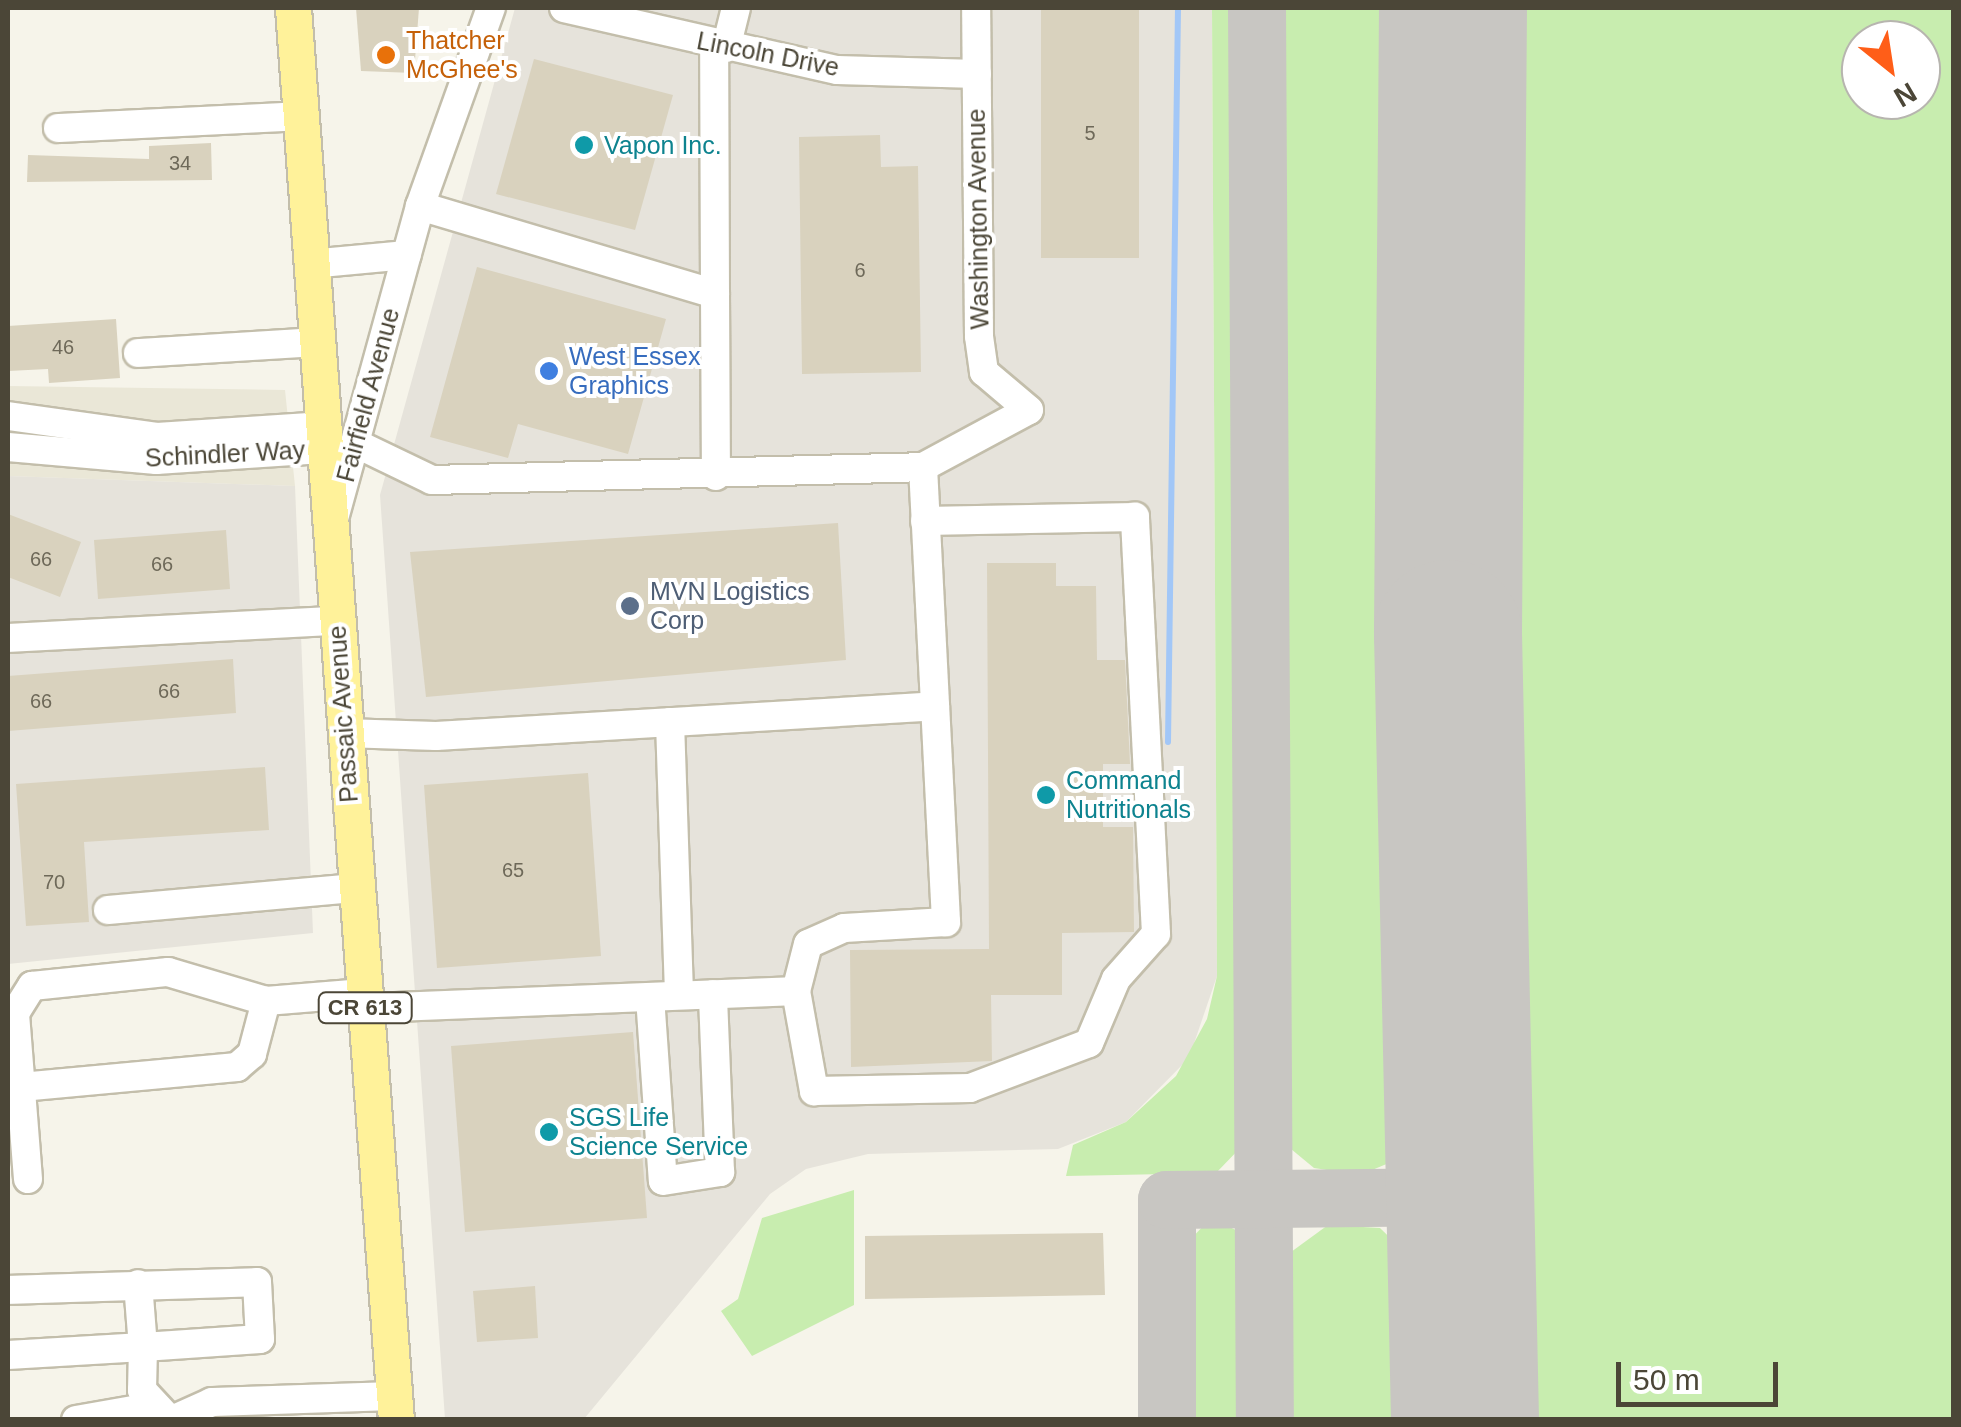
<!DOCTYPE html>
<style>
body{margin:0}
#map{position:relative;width:1961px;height:1427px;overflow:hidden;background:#f6f4ea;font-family:Arial,sans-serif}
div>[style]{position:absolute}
.residential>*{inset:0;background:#eae7d7}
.industrial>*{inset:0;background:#e6e3db}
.green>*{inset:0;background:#c8edaf}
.stream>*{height:6px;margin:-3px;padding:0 3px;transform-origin:3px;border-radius:3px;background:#a2c7f7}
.taxiway>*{height:58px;margin:-29px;padding:0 29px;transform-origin:29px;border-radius:29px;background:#c8c6c2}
.runway>*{height:148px;margin:-74px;padding:0 74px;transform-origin:74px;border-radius:74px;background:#c8c6c2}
.building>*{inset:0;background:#d9d2be}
.roads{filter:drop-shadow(2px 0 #c3beab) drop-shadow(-2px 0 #c3beab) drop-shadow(0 2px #c3beab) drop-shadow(0 -2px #c3beab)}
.minor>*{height:28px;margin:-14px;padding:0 14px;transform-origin:14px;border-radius:14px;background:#fff}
.major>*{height:35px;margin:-17.5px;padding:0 17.5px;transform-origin:17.5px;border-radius:17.5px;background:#fff29a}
.dots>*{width:28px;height:28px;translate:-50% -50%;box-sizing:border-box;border:5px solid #fff;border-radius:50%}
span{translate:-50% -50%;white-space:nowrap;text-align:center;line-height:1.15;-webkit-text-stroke:8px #fff;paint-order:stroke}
.number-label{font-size:20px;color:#6e6959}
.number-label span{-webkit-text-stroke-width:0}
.shield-label span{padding:2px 8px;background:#fff;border:2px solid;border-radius:8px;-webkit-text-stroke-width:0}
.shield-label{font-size:22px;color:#4b4637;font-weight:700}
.food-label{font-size:25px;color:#c56008}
.left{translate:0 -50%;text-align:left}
.street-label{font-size:25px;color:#4b4637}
.culture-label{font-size:25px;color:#0d838f}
.shop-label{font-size:25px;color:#366cbe}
.service-label{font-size:25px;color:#4e5e75}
.frame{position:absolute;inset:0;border:10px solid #4b4637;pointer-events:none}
.north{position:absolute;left:1841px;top:20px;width:100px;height:100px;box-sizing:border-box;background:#fff;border:2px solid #b7b5af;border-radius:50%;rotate:150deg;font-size:28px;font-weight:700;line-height:40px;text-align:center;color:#4b4637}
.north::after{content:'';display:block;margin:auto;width:35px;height:45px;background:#ff5e18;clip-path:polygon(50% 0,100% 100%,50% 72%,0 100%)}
.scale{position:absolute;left:1616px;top:1362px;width:162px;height:45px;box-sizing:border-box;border:5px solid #4b4637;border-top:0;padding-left:12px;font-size:30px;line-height:35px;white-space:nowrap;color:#4b4637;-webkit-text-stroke:8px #fff;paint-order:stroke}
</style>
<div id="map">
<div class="residential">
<i style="clip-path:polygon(8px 386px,285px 390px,295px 486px,8px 476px)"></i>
</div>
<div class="industrial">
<i style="clip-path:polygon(515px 8px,1212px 8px,1217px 976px,1189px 1058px,1126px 1122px,1058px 1149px,868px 1154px,806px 1169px,770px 1194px,584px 1419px,445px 1419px,380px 495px)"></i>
<i style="clip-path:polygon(8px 476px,295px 486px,313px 933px,8px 964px)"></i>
</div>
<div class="green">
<i style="clip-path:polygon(1212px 8px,1238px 8px,1244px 1144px,1216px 1173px,1066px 1176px,1073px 1145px,1126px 1122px,1176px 1076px,1207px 1019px,1217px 976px)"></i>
<i style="clip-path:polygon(1277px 8px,1416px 8px,1422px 1114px,1401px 1158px,1360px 1175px,1314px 1168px,1285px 1144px)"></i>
<i style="clip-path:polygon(evenodd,1499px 8px,1953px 8px,1953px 1419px,1508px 1419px,1499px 8px,1921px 40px,1921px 100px,1861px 100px,1861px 40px,1921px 40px)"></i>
<i style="clip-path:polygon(854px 1190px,854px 1305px,752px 1356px,721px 1311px,738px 1299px,762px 1218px)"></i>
<i style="clip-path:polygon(1211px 1218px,1244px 1234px,1247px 1419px,1187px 1419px,1185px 1245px)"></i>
<i style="clip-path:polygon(1328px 1225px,1380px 1228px,1422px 1269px,1427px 1419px,1288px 1419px,1291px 1252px)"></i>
</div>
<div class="stream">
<i style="left:1168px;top:742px;width:734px;rotate:-89.22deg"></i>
</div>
<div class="taxiway">
<i style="left:1257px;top:8px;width:1412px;rotate:89.68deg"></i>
<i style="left:1167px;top:1420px;width:220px;rotate:-90deg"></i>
<i style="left:1167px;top:1200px;width:296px;rotate:-0.6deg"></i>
</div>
<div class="runway">
<i style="left:1453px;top:8px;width:626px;rotate:90.46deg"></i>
<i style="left:1448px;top:634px;width:786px;rotate:88.76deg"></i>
</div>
<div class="building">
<i style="clip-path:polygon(356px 8px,419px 8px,414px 73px,361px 71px)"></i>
<i style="clip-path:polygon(1041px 8px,1139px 8px,1139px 258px,1041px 258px)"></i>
<i style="clip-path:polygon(534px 59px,673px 95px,635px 230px,496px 194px)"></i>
<i style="clip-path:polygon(880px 135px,881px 167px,918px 166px,921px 372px,802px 374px,799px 137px)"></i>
<i style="clip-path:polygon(211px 143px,212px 180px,27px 182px,28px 155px,149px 159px,149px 146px)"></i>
<i style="clip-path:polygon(477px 267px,666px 319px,628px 454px,518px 424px,508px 458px,430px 437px)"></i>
<i style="clip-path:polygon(116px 319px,120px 378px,49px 383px,48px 369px,8px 371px,8px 326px)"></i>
<i style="clip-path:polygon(8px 514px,81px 542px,60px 597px,8px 577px)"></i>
<i style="clip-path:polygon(838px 523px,846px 660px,426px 697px,410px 552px)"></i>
<i style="clip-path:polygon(226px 530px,230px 589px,98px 599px,94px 540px)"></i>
<i style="clip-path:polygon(987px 563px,1056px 563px,1056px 586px,1096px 586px,1097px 660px,1125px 660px,1130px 764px,1103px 764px,1103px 827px,1133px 827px,1134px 932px,1062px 933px,1062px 995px,991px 995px,992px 1061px,851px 1067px,850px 950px,989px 949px)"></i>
<i style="clip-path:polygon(233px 659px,236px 713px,8px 731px,8px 676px)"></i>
<i style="clip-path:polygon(265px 767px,269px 830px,84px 842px,89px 922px,26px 926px,16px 784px)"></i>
<i style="clip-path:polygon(588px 773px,601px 956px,437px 968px,424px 785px)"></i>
<i style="clip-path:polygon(633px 1032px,647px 1218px,465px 1232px,451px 1046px)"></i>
<i style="clip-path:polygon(1103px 1233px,1105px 1295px,865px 1299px,865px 1236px)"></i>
<i style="clip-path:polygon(535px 1286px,538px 1338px,477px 1342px,473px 1291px)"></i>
</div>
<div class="roads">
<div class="minor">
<i style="left:564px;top:8px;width:280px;rotate:12.8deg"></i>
<i style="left:837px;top:70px;width:140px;rotate:1.6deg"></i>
<i style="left:726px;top:48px;width:41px;rotate:-76deg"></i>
<i style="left:58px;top:128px;width:242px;rotate:-2.8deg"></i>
<i style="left:420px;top:206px;width:308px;rotate:16.6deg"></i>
<i style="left:715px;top:294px;width:250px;rotate:-90.2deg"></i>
<i style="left:310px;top:264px;width:97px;rotate:-5.3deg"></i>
<i style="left:715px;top:294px;width:182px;rotate:89.7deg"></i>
<i style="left:138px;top:353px;width:178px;rotate:-3.5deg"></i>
<i style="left:8px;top:416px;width:150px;rotate:8deg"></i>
<i style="left:157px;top:437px;width:164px;rotate:-3.8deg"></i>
<i style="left:355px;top:443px;width:85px;rotate:25.7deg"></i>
<i style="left:432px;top:480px;width:491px;rotate:-1.5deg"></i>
<i style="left:923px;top:467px;width:456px;rotate:87.1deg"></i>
<i style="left:946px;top:922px;width:102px;rotate:176.6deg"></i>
<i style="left:844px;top:928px;width:39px;rotate:156deg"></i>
<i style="left:808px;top:944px;width:49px;rotate:104.3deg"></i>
<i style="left:796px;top:991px;width:431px;rotate:177.7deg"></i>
<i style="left:8px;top:447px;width:149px;rotate:5deg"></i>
<i style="left:156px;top:460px;width:167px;rotate:-3.8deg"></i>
<i style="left:923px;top:467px;width:120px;rotate:-28.3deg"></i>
<i style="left:1029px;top:410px;width:59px;rotate:-139.8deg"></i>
<i style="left:984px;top:372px;width:36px;rotate:-98deg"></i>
<i style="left:979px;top:336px;width:328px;rotate:-90.5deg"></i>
<i style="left:335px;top:515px;width:320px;rotate:-74.6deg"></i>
<i style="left:420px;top:206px;width:210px;rotate:-70.3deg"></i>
<i style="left:8px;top:638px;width:328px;rotate:-3deg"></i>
<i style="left:670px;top:722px;width:273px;rotate:88.1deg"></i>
<i style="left:344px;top:733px;width:92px;rotate:1.9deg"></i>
<i style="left:436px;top:736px;width:500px;rotate:-3.4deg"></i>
<i style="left:108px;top:910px;width:249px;rotate:-5.1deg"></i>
<i style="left:796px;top:991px;width:102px;rotate:79.8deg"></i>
<i style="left:814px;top:1091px;width:156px;rotate:-1.1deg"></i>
<i style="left:970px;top:1088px;width:127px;rotate:-20.7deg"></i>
<i style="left:1089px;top:1043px;width:69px;rotate:-67.1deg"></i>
<i style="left:1116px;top:979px;width:60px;rotate:-48.4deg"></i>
<i style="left:1156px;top:934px;width:418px;rotate:-92.9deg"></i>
<i style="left:1135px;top:517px;width:210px;rotate:178.9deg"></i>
<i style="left:650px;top:997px;width:184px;rotate:86deg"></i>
<i style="left:663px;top:1181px;width:58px;rotate:-9deg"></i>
<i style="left:720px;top:1172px;width:178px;rotate:-92.3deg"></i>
<i style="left:21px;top:1087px;width:217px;rotate:-5.3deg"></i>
<i style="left:237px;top:1067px;width:20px;rotate:-41deg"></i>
<i style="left:252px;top:1054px;width:55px;rotate:-75.2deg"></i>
<i style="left:28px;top:1179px;width:167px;rotate:-94.5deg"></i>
<i style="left:15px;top:1013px;width:32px;rotate:-58deg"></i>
<i style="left:32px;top:986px;width:137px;rotate:-5.9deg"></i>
<i style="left:168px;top:972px;width:102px;rotate:16.5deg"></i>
<i style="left:266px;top:1001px;width:98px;rotate:-4.7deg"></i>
<i style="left:8px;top:1290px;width:249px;rotate:-1.8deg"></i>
<i style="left:257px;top:1282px;width:57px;rotate:87deg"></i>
<i style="left:260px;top:1339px;width:117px;rotate:176.1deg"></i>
<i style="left:143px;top:1347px;width:43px;rotate:91.3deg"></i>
<i style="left:142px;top:1390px;width:41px;rotate:47deg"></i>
<i style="left:8px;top:1355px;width:135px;rotate:-3.4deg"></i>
<i style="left:143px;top:1347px;width:63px;rotate:-94.5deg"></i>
<i style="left:76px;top:1420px;width:75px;rotate:-10deg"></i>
<i style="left:172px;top:1420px;width:44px;rotate:-24.2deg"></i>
<i style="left:212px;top:1402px;width:182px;rotate:-1.9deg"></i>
</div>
<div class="major">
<i style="left:293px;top:8px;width:1416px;rotate:85.83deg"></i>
</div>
</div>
<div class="dots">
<i style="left:386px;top:55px;background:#e8710a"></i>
<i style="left:584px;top:145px;background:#0f9aa8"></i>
<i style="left:549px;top:371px;background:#3f7fe0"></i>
<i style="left:630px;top:606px;background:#5c6f8a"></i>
<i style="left:1046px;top:795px;background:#0f9aa8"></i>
<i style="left:549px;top:1132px;background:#0f9aa8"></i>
</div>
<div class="number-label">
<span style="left:1090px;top:133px">5</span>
<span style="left:180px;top:163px">34</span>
<span style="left:860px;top:270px">6</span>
<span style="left:63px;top:347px">46</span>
<span style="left:41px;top:559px">66</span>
<span style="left:162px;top:564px">66</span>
<span style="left:169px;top:691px">66</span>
<span style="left:41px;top:701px">66</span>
<span style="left:513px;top:870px">65</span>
<span style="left:54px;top:882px">70</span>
</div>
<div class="shield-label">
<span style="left:365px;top:1008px">CR 613</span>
</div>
<div class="food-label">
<span class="left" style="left:406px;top:55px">Thatcher<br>McGhee's</span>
</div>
<div class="street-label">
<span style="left:768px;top:54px;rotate:11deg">Lincoln Drive</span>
<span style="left:978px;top:219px;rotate:-91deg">Washington Avenue</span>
<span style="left:368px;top:395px;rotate:-75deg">Fairfield Avenue</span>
<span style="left:225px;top:454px;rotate:-3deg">Schindler Way</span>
<span style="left:343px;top:714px;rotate:-94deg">Passaic Avenue</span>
</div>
<div class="culture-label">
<span class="left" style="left:604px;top:145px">Vapon Inc.</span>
<span class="left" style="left:1066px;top:795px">Command<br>Nutritionals</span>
<span class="left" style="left:569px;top:1132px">SGS Life<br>Science Service</span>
</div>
<div class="shop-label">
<span class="left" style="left:569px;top:371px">West Essex<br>Graphics</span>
</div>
<div class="service-label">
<span class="left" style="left:650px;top:606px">MVN Logistics<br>Corp</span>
</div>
<div class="frame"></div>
<div class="north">N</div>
<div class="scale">50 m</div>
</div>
